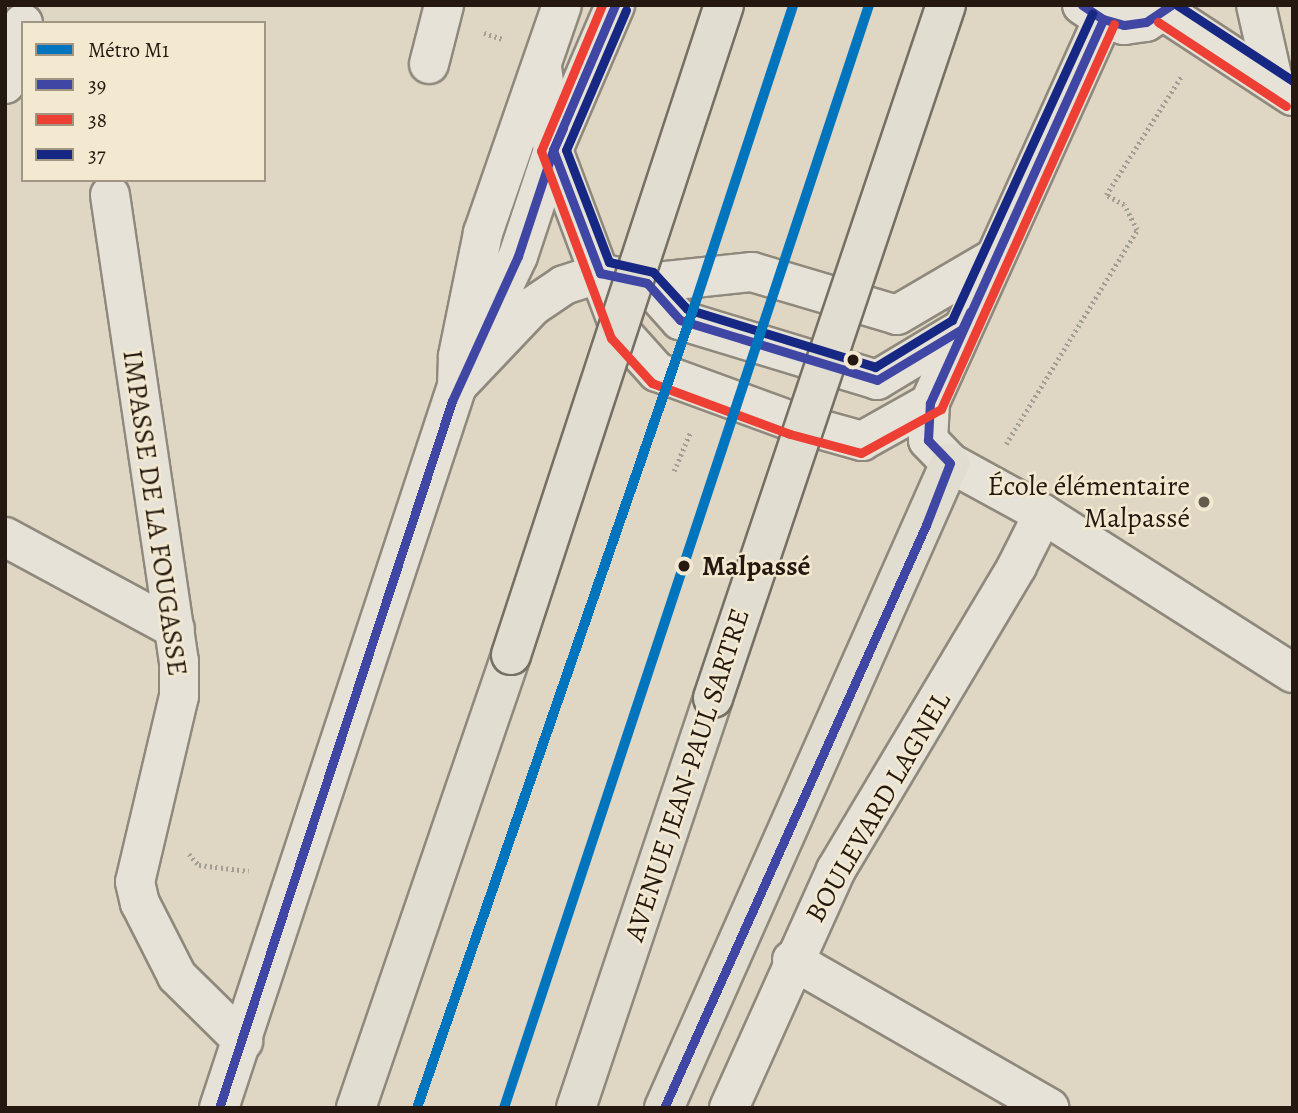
<!DOCTYPE html>
<meta charset="utf-8">
<style>
body{margin:0}
#map{position:relative;width:1298px;height:1113px;overflow:hidden;background:#dfd7c3;font-family:Alegreya,serif}
div>[style]{position:absolute}
.path>*{height:4.5px;margin-top:-2.25px;transform-origin:0;background:repeating-linear-gradient(90deg,#a29d95 0 2px,transparent 0 5.5px)}
.roads{filter:drop-shadow(2px 0 #8f897d) drop-shadow(-2px 0 #8f897d) drop-shadow(0 2px #8f897d) drop-shadow(0 -2px #8f897d)}
.minor>*{height:38px;margin:-19px;padding:0 19px;transform-origin:19px;border-radius:19px;background:#e7e2d7}
.highway>*{height:38px;margin:-19px;padding:0 19px;transform-origin:19px;border-radius:19px;background:#e2ddd1}
.bridges{filter:drop-shadow(2px 0 #756f64) drop-shadow(-2px 0 #756f64) drop-shadow(0 2px #756f64) drop-shadow(0 -2px #756f64)}
.highway-bridge>*{height:38px;margin:-19px;padding:0 19px;transform-origin:19px;border-radius:19px;background:#e2ddd1}
.bus-1>*{height:9px;margin:-4.5px;padding:0 4.5px;transform-origin:4.5px;border-radius:4.5px;background:#3f46a3}
.bus-2>*{height:9px;margin:-4.5px;padding:0 4.5px;transform-origin:4.5px;border-radius:4.5px;background:#ee3f34}
.bus-3>*{height:9px;margin:-4.5px;padding:0 4.5px;transform-origin:4.5px;border-radius:4.5px;background:#162883}
.metro-1>*{height:10px;margin:-5px;padding:0 5px;transform-origin:5px;border-radius:5px;background:#0075be}
.dots>*{width:19px;height:19px;translate:-50% -50%;box-sizing:border-box;border:4px solid #f3e9d0;border-radius:50%}
span{translate:-50% -50%;white-space:nowrap;text-align:center;line-height:1.15;-webkit-text-stroke:5px #f3e9d0;paint-order:stroke}
.poi-label{font-size:28px;color:#251810}
.right{translate:-100% -50%;text-align:right}
.street-label{font-size:28px;color:#251810}
.stop-label{font-size:28px;color:#251810;font-weight:700}
.left{translate:0 -50%;text-align:left}
.frame{position:absolute;inset:0;border:7px solid #251810;pointer-events:none}
.legend{position:absolute;left:21px;top:21px;width:245px;height:161px;box-sizing:border-box;background:#f3e9d0;border:2px solid #a19583;margin:0;padding:9px 12px;list-style:none;font-size:21px;color:#251810}
.legend li{display:flex;align-items:center;gap:14px;height:35px}
.legend b{width:35px;border:2px solid #a19583}
</style>
<div id="map">
<div class="path">
<i style="left:484px;top:33px;width:19px;rotate:18deg"></i>
<i style="left:1006px;top:444px;width:251px;rotate:-58.5deg"></i>
<i style="left:1137px;top:230px;width:28px;rotate:-117deg"></i>
<i style="left:1124px;top:205px;width:21px;rotate:-151deg"></i>
<i style="left:1106px;top:195px;width:140px;rotate:-57.6deg"></i>
<i style="left:674px;top:471px;width:41px;rotate:-67.2deg"></i>
<i style="left:189px;top:854px;width:15px;rotate:48deg"></i>
<i style="left:199px;top:865px;width:50px;rotate:6.8deg"></i>
</div>
<div class="roads">
<div class="minor">
<i style="left:1082px;top:5px;width:25px;rotate:34deg"></i>
<i style="left:1103px;top:19px;width:22px;rotate:16deg"></i>
<i style="left:1124px;top:25px;width:22px;rotate:-8deg"></i>
<i style="left:1146px;top:22px;width:30px;rotate:-34deg"></i>
<i style="left:1256px;top:5px;width:77px;rotate:77.2deg"></i>
<i style="left:1165px;top:12px;width:153px;rotate:33.3deg"></i>
<i style="left:1103px;top:19px;width:421px;rotate:114.3deg"></i>
<i style="left:930px;top:403px;width:37px;rotate:93deg"></i>
<i style="left:928px;top:440px;width:32px;rotate:46deg"></i>
<i style="left:950px;top:463px;width:106px;rotate:28.7deg"></i>
<i style="left:1043px;top:514px;width:296px;rotate:32.5deg"></i>
<i style="left:429px;top:64px;width:61px;rotate:-75.7deg"></i>
<i style="left:542px;top:67px;width:84px;rotate:82.5deg"></i>
<i style="left:553px;top:150px;width:194px;rotate:69.5deg"></i>
<i style="left:621px;top:332px;width:54px;rotate:48deg"></i>
<i style="left:657px;top:372px;width:146px;rotate:20.1deg"></i>
<i style="left:794px;top:422px;width:71px;rotate:15.6deg"></i>
<i style="left:862px;top:441px;width:78px;rotate:-29.2deg"></i>
<i style="left:5px;top:84px;width:31px;rotate:-63deg"></i>
<i style="left:19px;top:56px;width:33px;rotate:-83deg"></i>
<i style="left:110px;top:195px;width:471px;rotate:81.6deg"></i>
<i style="left:179px;top:661px;width:35px;rotate:90deg"></i>
<i style="left:179px;top:696px;width:191px;rotate:103.3deg"></i>
<i style="left:135px;top:882px;width:22px;rotate:77deg"></i>
<i style="left:140px;top:903px;width:82px;rotate:63.1deg"></i>
<i style="left:177px;top:976px;width:93px;rotate:44.6deg"></i>
<i style="left:647px;top:283px;width:50px;rotate:48.3deg"></i>
<i style="left:680px;top:320px;width:206px;rotate:16.9deg"></i>
<i style="left:877px;top:380px;width:99px;rotate:-31deg"></i>
<i style="left:474px;top:349px;width:103px;rotate:-64.7deg"></i>
<i style="left:518px;top:256px;width:112px;rotate:-71.7deg"></i>
<i style="left:553px;top:150px;width:158px;rotate:-66.8deg"></i>
<i style="left:457px;top:386px;width:110px;rotate:-46.5deg"></i>
<i style="left:533px;top:306px;width:37px;rotate:-34deg"></i>
<i style="left:564px;top:285px;width:38px;rotate:-18deg"></i>
<i style="left:600px;top:273px;width:48px;rotate:12deg"></i>
<i style="left:647px;top:283px;width:106px;rotate:-6deg"></i>
<i style="left:752px;top:272px;width:151px;rotate:16.5deg"></i>
<i style="left:897px;top:315px;width:113px;rotate:-30.4deg"></i>
<i style="left:5px;top:537px;width:193px;rotate:28.4deg"></i>
<i style="left:792px;top:960px;width:297px;rotate:29.9deg"></i>
<i style="left:219px;top:1108px;width:760px;rotate:-71.76deg"></i>
<i style="left:457px;top:386px;width:30px;rotate:-88deg"></i>
<i style="left:458px;top:356px;width:126px;rotate:-78.5deg"></i>
<i style="left:483px;top:233px;width:241px;rotate:-70.9deg"></i>
<i style="left:729px;top:1108px;width:261px;rotate:-65.8deg"></i>
<i style="left:836px;top:870px;width:354px;rotate:-59.2deg"></i>
<i style="left:1017px;top:566px;width:58px;rotate:-63.4deg"></i>
</div>
<div class="highway">
<i style="left:356px;top:1108px;width:479px;rotate:-71.1deg"></i>
<i style="left:576px;top:1108px;width:432px;rotate:-71.5deg"></i>
<i style="left:664px;top:1108px;width:706px;rotate:-66.09deg"></i>
</div>
</div>
<div class="bridges">
<div class="highway-bridge">
<i style="left:511px;top:655px;width:684px;rotate:-71.86deg"></i>
<i style="left:713px;top:698px;width:731px;rotate:-71.42deg"></i>
</div>
</div>
<div class="bus-1">
<i style="left:1082px;top:5px;width:25px;rotate:34deg"></i>
<i style="left:1103px;top:19px;width:22px;rotate:16deg"></i>
<i style="left:1124px;top:25px;width:22px;rotate:-8deg"></i>
<i style="left:1146px;top:22px;width:30px;rotate:-34deg"></i>
<i style="left:563px;top:128px;width:24px;rotate:114deg"></i>
<i style="left:553px;top:150px;width:132px;rotate:69.1deg"></i>
<i style="left:600px;top:273px;width:48px;rotate:12deg"></i>
<i style="left:647px;top:283px;width:50px;rotate:48.3deg"></i>
<i style="left:680px;top:320px;width:206px;rotate:16.9deg"></i>
<i style="left:877px;top:380px;width:99px;rotate:-31deg"></i>
<i style="left:962px;top:329px;width:19px;rotate:-65deg"></i>
<i style="left:219px;top:1108px;width:744px;rotate:-71.76deg"></i>
<i style="left:452px;top:401px;width:159px;rotate:-65.5deg"></i>
<i style="left:518px;top:256px;width:112px;rotate:-71.7deg"></i>
<i style="left:553px;top:150px;width:158px;rotate:-66.8deg"></i>
<i style="left:664px;top:1108px;width:639px;rotate:-65.8deg"></i>
<i style="left:926px;top:525px;width:66px;rotate:-68.8deg"></i>
<i style="left:950px;top:463px;width:32px;rotate:-134deg"></i>
<i style="left:928px;top:440px;width:37px;rotate:-87deg"></i>
<i style="left:930px;top:403px;width:421px;rotate:-65.7deg"></i>
</div>
<div class="bus-2">
<i style="left:602px;top:5px;width:158px;rotate:112.7deg"></i>
<i style="left:541px;top:151px;width:200px;rotate:69.5deg"></i>
<i style="left:611px;top:338px;width:61px;rotate:47.7deg"></i>
<i style="left:652px;top:383px;width:147px;rotate:20.3deg"></i>
<i style="left:790px;top:434px;width:73px;rotate:15deg"></i>
<i style="left:861px;top:453px;width:91px;rotate:-28.8deg"></i>
<i style="left:941px;top:409px;width:422px;rotate:-65.8deg"></i>
<i style="left:1158px;top:22px;width:153px;rotate:33.3deg"></i>
</div>
<div class="bus-3">
<i style="left:1177px;top:5px;width:139px;rotate:33.2deg"></i>
<i style="left:626px;top:10px;width:152px;rotate:113.2deg"></i>
<i style="left:566px;top:150px;width:120px;rotate:69deg"></i>
<i style="left:609px;top:262px;width:45px;rotate:12.8deg"></i>
<i style="left:653px;top:272px;width:50px;rotate:47.4deg"></i>
<i style="left:687px;top:309px;width:197px;rotate:17.1deg"></i>
<i style="left:875px;top:367px;width:90px;rotate:-31.4deg"></i>
<i style="left:952px;top:320px;width:337px;rotate:-65.4deg"></i>
</div>
<div class="metro-1">
<i style="left:417px;top:1108px;width:844px;rotate:-70.92deg"></i>
<i style="left:693px;top:310px;width:321px;rotate:-71.8deg"></i>
<i style="left:504px;top:1108px;width:1162px;rotate:-71.69deg"></i>
</div>
<div class="dots">
<i style="left:853px;top:360px;background:#251810"></i>
<i style="left:1204px;top:502px;background:#665b4f"></i>
<i style="left:684px;top:566px;background:#251810"></i>
</div>
<div class="poi-label">
<span class="right" style="left:1190px;top:502px">École élémentaire<br>Malpassé</span>
</div>
<div class="street-label">
<span style="left:155px;top:513px;rotate:82deg">IMPASSE DE LA FOUGASSE</span>
<span style="left:687px;top:775px;rotate:-72deg">AVENUE JEAN-PAUL SARTRE</span>
<span style="left:878px;top:807px;rotate:-60deg">BOULEVARD LAGNEL</span>
</div>
<div class="stop-label">
<span class="left" style="left:702px;top:566px">Malpassé</span>
</div>
<div class="frame"></div>
<ul class="legend">
<li><b style="height:9px;background:#0075be"></b>Métro M1</li>
<li><b style="height:9px;background:#3f46a3"></b>39</li>
<li><b style="height:9px;background:#ee3f34"></b>38</li>
<li><b style="height:9px;background:#162883"></b>37</li>
</ul>
</div>
